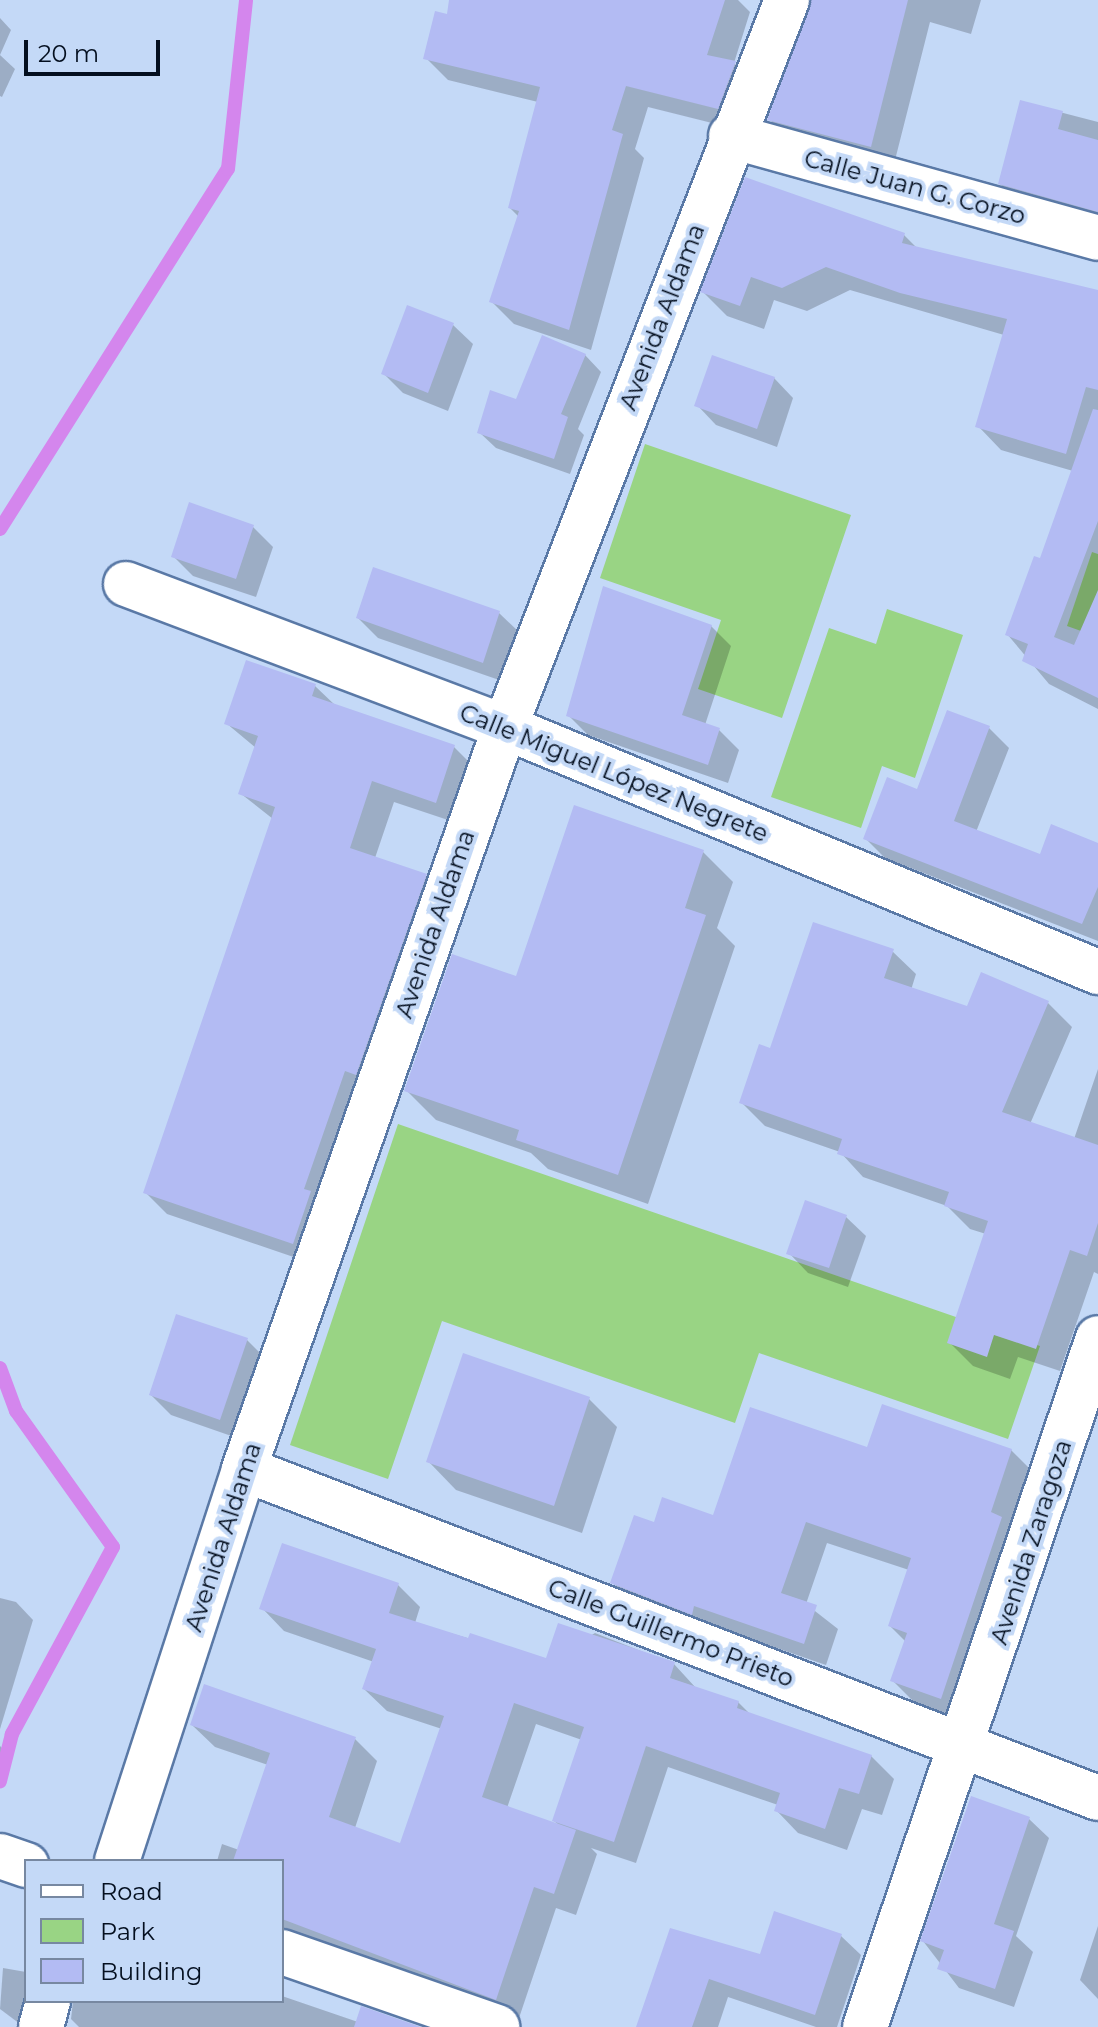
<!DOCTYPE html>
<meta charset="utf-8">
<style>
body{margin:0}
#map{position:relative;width:1098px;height:2027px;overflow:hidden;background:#c4d9f7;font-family:Montserrat,sans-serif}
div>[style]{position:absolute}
.green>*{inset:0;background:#99d484}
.shadow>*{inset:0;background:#0003}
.stream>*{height:14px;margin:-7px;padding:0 7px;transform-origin:7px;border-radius:7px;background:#d486ed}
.building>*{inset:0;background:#b3bbf3}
.roads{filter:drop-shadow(2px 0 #5a79a6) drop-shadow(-2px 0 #5a79a6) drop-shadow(0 2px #5a79a6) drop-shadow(0 -2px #5a79a6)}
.minor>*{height:44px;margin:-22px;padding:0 22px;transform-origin:22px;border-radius:22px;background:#fff}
span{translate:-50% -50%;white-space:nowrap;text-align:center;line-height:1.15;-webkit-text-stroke:8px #c4d9f7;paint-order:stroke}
.street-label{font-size:24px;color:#040f1f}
.legend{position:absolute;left:24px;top:1859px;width:260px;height:144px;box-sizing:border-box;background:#c4d9f7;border:2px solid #7788a1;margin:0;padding:10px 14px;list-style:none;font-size:24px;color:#040f1f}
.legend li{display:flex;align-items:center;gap:16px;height:40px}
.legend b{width:40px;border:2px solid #7788a1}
.scale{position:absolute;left:24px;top:40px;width:136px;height:36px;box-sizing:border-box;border:4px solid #040f1f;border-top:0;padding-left:10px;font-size:24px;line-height:28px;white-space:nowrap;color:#040f1f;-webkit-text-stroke:6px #c4d9f7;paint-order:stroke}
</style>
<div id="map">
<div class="green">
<i style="clip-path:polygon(645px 444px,851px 515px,782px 718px,698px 689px,721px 620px,600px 578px)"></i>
<i style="clip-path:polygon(1092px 552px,1098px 554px,1098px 637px,1067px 626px)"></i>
<i style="clip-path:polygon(887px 609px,963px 635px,915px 778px,882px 766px,861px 828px,771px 797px,829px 628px,876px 644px)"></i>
<i style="clip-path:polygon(398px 1124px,1040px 1346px,1008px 1439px,759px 1353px,735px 1423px,442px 1321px,388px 1479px,290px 1445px)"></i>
</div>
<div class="shadow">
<i style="clip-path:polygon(558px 0,738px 0,750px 12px,734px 63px,757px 85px,740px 130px,648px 107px,635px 149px,644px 158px,591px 350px,514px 324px,492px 302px,519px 217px,510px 208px,538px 102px,448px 80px,426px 58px,545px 40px)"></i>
<i style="clip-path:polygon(811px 0,981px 0,971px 34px,930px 22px,893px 168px,792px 142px,770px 120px)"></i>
<i style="clip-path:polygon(0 18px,11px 30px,0 55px,15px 69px,2px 97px,0 96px)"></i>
<i style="clip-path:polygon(1021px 102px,1098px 122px,1098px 231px,1027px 211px,1000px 184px)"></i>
<i style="clip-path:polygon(746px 179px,904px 235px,918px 249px,1098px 295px,1098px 709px,1049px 684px,1007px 634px,1041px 561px,1073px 471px,1001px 450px,978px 426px,1004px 335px,850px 290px,807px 311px,774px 300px,764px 329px,727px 316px,703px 292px)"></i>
<i style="clip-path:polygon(453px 325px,473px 344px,448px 411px,403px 393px,383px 373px)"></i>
<i style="clip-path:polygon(585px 355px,601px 372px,578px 429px,584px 435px,570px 474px,496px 448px,479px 432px)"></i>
<i style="clip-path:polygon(774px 378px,793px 398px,777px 447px,716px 425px,697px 405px)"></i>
<i style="clip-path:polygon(253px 527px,273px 547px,256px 597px,193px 576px,173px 556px)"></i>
<i style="clip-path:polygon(499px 613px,519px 632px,502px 681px,378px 638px,358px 618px)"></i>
<i style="clip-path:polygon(711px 626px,731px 646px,705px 725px,719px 730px,739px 750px,728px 783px,588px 735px,568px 715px)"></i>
<i style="clip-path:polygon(315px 686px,336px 706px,454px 747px,476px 769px,457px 823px,394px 802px,375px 858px,426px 876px,447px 898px,314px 1264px,167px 1214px,145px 1192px,273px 819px,240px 793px,256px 748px,226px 723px)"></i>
<i style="clip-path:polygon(949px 712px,989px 728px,1009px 748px,976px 832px,1041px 857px,1098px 845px,1098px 941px,885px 858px,865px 838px,918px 792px)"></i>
<i style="clip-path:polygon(703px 852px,733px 882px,717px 928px,735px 946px,648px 1204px,548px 1169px,531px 1153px,436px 1120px,406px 1090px,517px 979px)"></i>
<i style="clip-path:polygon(892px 951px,916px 974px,911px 990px,968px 1009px,1048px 1003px,1072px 1027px,1030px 1124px,1074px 1139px,1098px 1069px,1098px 1274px,1094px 1272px,1060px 1371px,1018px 1357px,1010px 1379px,973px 1366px,949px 1342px,986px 1234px,970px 1229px,947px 1206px,863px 1177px,840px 1152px,765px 1126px,741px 1102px,771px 1051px)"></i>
<i style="clip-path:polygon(846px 1217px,866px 1236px,848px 1287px,808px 1273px,789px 1253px)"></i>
<i style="clip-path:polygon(247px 1340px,267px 1360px,240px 1439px,171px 1415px,151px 1395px)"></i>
<i style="clip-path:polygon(589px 1399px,617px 1427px,582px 1533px,456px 1490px,428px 1461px)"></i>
<i style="clip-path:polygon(868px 1450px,1011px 1450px,1033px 1472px,962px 1719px,914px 1702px,893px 1681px,906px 1642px,890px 1626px,909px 1570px,827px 1543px,806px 1604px,838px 1629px,826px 1665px,716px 1627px,713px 1635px,634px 1604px,613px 1583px,655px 1524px,715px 1518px)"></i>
<i style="clip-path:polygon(evenodd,398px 1585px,420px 1607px,415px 1623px,548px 1661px,595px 1633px,674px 1664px,696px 1688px,738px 1702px,750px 1714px,871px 1756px,894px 1779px,882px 1815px,862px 1809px,847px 1850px,798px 1833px,776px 1810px,778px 1805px,668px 1767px,636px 1863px,591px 1848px,597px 1854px,576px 1915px,556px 1908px,518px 2021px,282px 1934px,282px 1861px,217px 1861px,222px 1844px,239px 1850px,268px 1765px,215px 1747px,192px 1725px,355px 1739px,377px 1761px,355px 1828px,401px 1845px,442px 1729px,387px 1711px,364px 1689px,374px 1662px,284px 1631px,262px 1608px,398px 1585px,536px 1724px,582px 1740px,554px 1821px,560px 1826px,507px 1808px,536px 1724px)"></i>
<i style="clip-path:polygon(0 1598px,16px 1602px,33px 1620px,0 1729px)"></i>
<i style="clip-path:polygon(0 1746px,7px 1753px,0 1774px)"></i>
<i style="clip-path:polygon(1029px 1819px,1049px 1838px,1016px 1936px,1033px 1952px,1014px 2007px,959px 1988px,923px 1941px)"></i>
<i style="clip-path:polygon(1098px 1926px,1098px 1999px,1080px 1980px)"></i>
<i style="clip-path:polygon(671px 1930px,761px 1956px,841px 1936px,861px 1955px,837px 2027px,816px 2027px,728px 1997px,718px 2027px,638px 2027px)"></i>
<i style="clip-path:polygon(3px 1968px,26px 1972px,24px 2027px,0 2009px)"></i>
<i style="clip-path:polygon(282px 1996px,358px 2022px,415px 2027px,79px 2027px,71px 2019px,73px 2001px,282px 2001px)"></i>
</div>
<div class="stream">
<i style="left:0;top:529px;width:426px;rotate:-57.7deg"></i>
<i style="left:228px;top:169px;width:170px;rotate:-83.9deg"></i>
<i style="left:0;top:1368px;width:46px;rotate:69.6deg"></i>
<i style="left:16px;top:1411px;width:167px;rotate:54.5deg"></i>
<i style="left:113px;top:1547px;width:213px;rotate:118.4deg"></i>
<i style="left:12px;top:1734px;width:49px;rotate:104.3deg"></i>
</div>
<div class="building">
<i style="clip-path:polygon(449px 0,725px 0,707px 55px,736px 61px,718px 109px,626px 86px,612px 130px,623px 134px,569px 330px,489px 302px,519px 211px,508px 208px,540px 87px,423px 59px,435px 11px,447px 14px)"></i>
<i style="clip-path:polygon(811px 0,908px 0,871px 147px,767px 120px)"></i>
<i style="clip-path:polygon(1020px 100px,1063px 111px,1058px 129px,1098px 140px,1098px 212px,998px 184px)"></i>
<i style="clip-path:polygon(745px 177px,905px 233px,902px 243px,1098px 290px,1098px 390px,1086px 387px,1066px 454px,975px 427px,1007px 319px,900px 293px,826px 267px,782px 288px,751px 277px,740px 306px,700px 292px)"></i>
<i style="clip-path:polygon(407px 305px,454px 323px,428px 393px,381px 374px)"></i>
<i style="clip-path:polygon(542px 335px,586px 354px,561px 414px,568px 417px,554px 459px,477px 433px,490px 390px,516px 399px)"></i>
<i style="clip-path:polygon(712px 355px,775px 377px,757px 429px,694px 406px)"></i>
<i style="clip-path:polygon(1093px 409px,1098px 410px,1098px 521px,1054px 637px,1074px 645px,1098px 590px,1098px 698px,1022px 661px,1028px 644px,1005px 635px,1034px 556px,1040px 558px)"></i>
<i style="clip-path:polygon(189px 502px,254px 525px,236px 579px,171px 557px)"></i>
<i style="clip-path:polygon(373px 567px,500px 611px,483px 663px,356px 618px)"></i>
<i style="clip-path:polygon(603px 586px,712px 625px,682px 715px,720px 728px,708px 765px,566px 716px)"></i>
<i style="clip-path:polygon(246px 660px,316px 684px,312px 696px,455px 745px,436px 803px,372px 781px,350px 848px,427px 874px,356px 1075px,345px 1071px,304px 1189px,311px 1191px,293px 1244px,143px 1193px,275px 807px,238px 794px,258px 736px,224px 724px)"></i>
<i style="clip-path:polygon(947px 710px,990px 726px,954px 821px,1040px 854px,1051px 824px,1098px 843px,1098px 887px,1082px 924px,863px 839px,887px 777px,917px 789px)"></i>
<i style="clip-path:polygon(574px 805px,704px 850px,685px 908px,706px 915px,618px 1175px,516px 1140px,519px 1130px,404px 1091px,452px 954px,516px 976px)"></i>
<i style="clip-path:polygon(813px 922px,894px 949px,884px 978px,967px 1006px,981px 972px,1049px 1001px,1002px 1112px,1098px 1145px,1098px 1223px,1087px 1256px,1070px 1250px,1036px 1349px,994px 1335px,987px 1357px,947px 1343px,988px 1221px,944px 1206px,949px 1192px,837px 1154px,842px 1139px,739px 1103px,759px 1044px,770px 1048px)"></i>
<i style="clip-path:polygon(805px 1200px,847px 1215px,829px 1268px,786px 1254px)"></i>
<i style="clip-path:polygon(176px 1314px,248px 1338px,220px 1420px,149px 1395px)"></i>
<i style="clip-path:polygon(463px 1353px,590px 1397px,554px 1506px,426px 1462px)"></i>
<i style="clip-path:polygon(882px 1404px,1012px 1449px,991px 1512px,1002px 1517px,941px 1699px,890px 1681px,907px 1633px,888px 1626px,911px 1558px,806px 1522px,781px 1593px,817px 1605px,804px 1644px,694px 1606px,692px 1615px,610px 1583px,634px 1515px,654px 1522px,662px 1497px,713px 1515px,750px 1407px,867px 1447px)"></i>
<i style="clip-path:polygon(282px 1543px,399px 1583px,389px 1613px,468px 1638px,470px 1633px,546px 1658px,558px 1623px,675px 1662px,670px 1678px,739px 1701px,737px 1708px,872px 1755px,859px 1794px,839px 1788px,825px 1829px,774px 1811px,780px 1793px,646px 1746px,614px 1842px,552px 1821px,584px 1727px,514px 1703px,482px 1797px,576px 1830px,554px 1894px,534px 1887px,496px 2000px,282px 1919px,282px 1861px,233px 1861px,270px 1753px,190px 1725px,204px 1684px,356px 1737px,329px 1817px,400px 1843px,444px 1716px,362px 1689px,376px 1649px,259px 1609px)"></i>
<i style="clip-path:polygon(971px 1796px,1030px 1817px,994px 1924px,1014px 1931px,995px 1989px,937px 1969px,944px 1950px,920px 1941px)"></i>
<i style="clip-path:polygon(774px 1911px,842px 1934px,815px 2015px,709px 1979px,692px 2027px,636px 2027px,670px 1928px,760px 1954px)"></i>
<i style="clip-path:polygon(361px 2006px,421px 2027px,354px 2027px)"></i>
</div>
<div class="roads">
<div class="minor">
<i style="left:731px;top:136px;width:381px;rotate:15.5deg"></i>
<i style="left:126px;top:584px;width:405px;rotate:20.7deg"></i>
<i style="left:505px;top:727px;width:642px;rotate:22.45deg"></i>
<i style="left:244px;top:1469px;width:915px;rotate:21.07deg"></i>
<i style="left:0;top:1856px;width:28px;rotate:19deg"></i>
<i style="left:117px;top:1861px;width:412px;rotate:-72deg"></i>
<i style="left:244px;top:1469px;width:787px;rotate:-70.62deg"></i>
<i style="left:505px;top:727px;width:780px;rotate:-68.8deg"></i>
<i style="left:282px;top:1952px;width:228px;rotate:19.2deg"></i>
<i style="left:41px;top:2027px;width:27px;rotate:-75deg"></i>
<i style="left:865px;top:2027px;width:727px;rotate:-71.32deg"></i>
</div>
</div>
<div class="street-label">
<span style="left:915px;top:187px;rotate:15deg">Calle Juan G. Corzo</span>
<span style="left:662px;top:317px;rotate:-69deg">Avenida Aldama</span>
<span style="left:614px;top:773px;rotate:22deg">Calle Miguel López Negrete</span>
<span style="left:435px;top:924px;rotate:-71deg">Avenida Aldama</span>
<span style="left:223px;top:1537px;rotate:-72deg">Avenida Aldama</span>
<span style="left:1031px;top:1542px;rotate:-72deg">Avenida Zaragoza</span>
<span style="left:671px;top:1633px;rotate:21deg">Calle Guillermo Prieto</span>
</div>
<ul class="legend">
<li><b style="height:10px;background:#fff"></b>Road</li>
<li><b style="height:22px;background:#99d484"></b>Park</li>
<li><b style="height:22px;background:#b3bbf3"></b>Building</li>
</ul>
<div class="scale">20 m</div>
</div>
